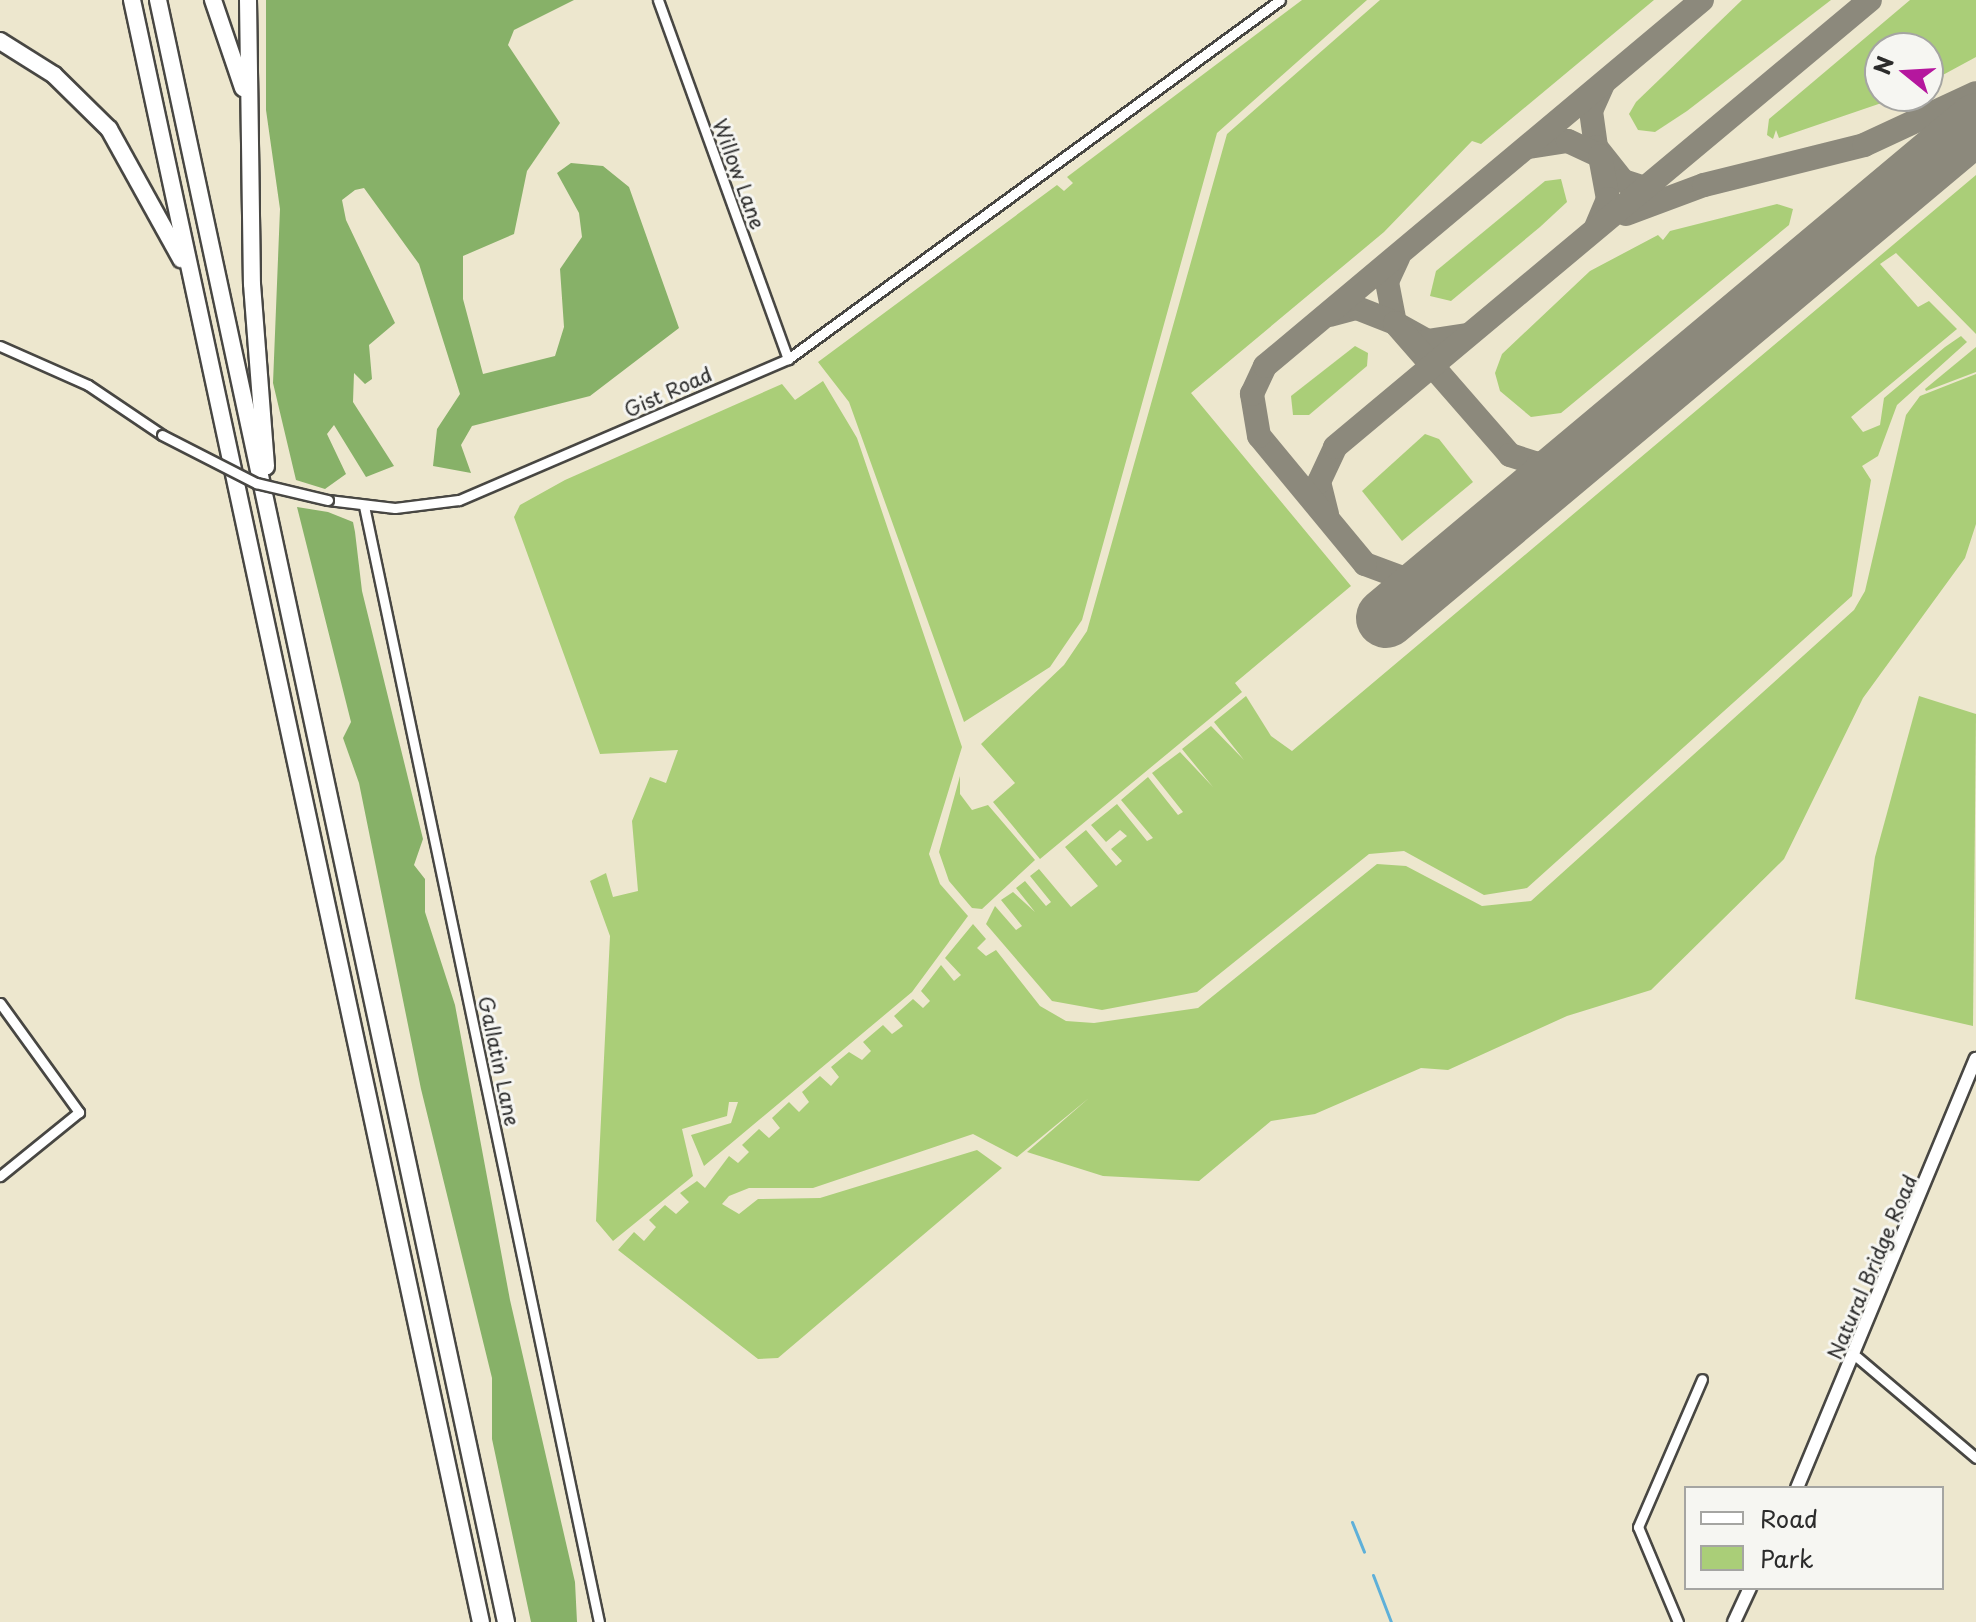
<!DOCTYPE html>
<style>
body{margin:0}
#map{position:relative;width:1976px;height:1622px;overflow:hidden;background:#ede7ce;font-family:"Playpen Sans",sans-serif}
div>[style]{position:absolute}
.green>*{inset:0;background:#aace78}
.forest>*{inset:0;background:#87b168}
.stream>*{height:3px;margin:-1.5px;padding:0 1.5px;transform-origin:1.5px;border-radius:1.5px;background:#5eb0d9}
.taxiway>*{height:24px;margin:-12px;padding:0 12px;transform-origin:12px;border-radius:12px;background:#8c897c}
.runway>*{height:60px;margin:-30px;padding:0 30px;transform-origin:30px;border-radius:30px;background:#8c897c}
.roads{filter:drop-shadow(2px 0 #484743) drop-shadow(-2px 0 #484743) drop-shadow(0 2px #484743) drop-shadow(0 -2px #484743)}
.street>*{height:9px;margin:-4.5px;padding:0 4.5px;transform-origin:4.5px;border-radius:4.5px;background:#fff}
.secondary>*{height:12px;margin:-6px;padding:0 6px;transform-origin:6px;border-radius:6px;background:#fff}
.highway>*{height:16px;margin:-8px;padding:0 8px;transform-origin:8px;border-radius:8px;background:#fff}
.bridges{filter:drop-shadow(2px 0 #484743) drop-shadow(-2px 0 #484743) drop-shadow(0 2px #484743) drop-shadow(0 -2px #484743)}
.street-bridge>*{height:9px;margin:-4.5px;padding:0 4.5px;transform-origin:4.5px;border-radius:4.5px;background:#fff}
span{translate:-50% -50%;white-space:nowrap;text-align:center;line-height:1.15;-webkit-text-stroke:6px #f6f6f2;paint-order:stroke}
.street-label{font-size:20px;color:#2b2b2b}
.legend{position:absolute;left:1684px;top:1486px;width:260px;height:104px;box-sizing:border-box;background:#f6f6f2;border:2px solid #a5a5a2;margin:0;padding:10px 14px;list-style:none;font-size:24px;color:#2b2b2b}
.legend li{display:flex;align-items:center;gap:16px;height:40px}
.legend b{width:40px;border:2px solid #a5a5a2}
.north{position:absolute;left:1864px;top:32px;width:80px;height:80px;box-sizing:border-box;background:#f6f6f2;border:2px solid #a5a5a2;border-radius:50%;rotate:288deg;font-size:22px;font-weight:700;line-height:32px;text-align:center;color:#2b2b2b}
.north::after{content:'';display:block;margin:auto;width:28px;height:36px;background:#b5179e;clip-path:polygon(50% 0,100% 100%,50% 72%,0 100%)}
</style>
<div id="map">
<div class="green">
<i style="clip-path:polygon(1302px 0,1367px 0,1217px 133px,1082px 620px,1050px 667px,964px 722px,849px 402px,818px 362px,1057px 185px,1064px 191px,1073px 183px,1067px 177px)"></i>
<i style="clip-path:polygon(1380px 0,1654px 0,1481px 144px,1472px 141px,1384px 232px,1191px 393px,1351px 586px,1235px 683px,1242px 692px,1040px 859px,993px 802px,1015px 783px,981px 744px,1064px 665px,1087px 631px,1227px 134px)"></i>
<i style="clip-path:polygon(1742px 0,1831px 0,1687px 111px,1655px 132px,1638px 130px,1629px 114px,1636px 102px)"></i>
<i style="clip-path:polygon(1910px 0,1976px 0,1976px 57px,1928px 83px,1928px 48px,1880px 48px,1880px 96px,1902px 96px,1779px 138px,1776px 130px,1773px 139px,1767px 135px,1769px 119px)"></i>
<i style="clip-path:polygon(1976px 175px,1976px 334px,1896px 253px,1880px 264px,1918px 307px,1929px 301px,1957px 329px,1851px 417px,1863px 432px,1880px 425px,1884px 398px,1945px 347px,1961px 336px,1967px 342px,1897px 405px,1878px 456px,1862px 466px,1871px 480px,1852px 596px,1527px 888px,1484px 895px,1404px 851px,1369px 854px,1197px 992px,1102px 1010px,1052px 1001px,986px 924px,995px 906px,1016px 930px,1022px 926px,1001px 900px,1013px 892px,1035px 912px,1016px 888px,1025px 881px,1046px 906px,1051px 902px,1030px 876px,1039px 869px,1071px 907px,1098px 886px,1065px 847px,1086px 830px,1116px 866px,1122px 861px,1111px 849px,1127px 836px,1120px 830px,1106px 842px,1091px 825px,1117px 804px,1147px 841px,1153px 838px,1121px 800px,1148px 777px,1178px 815px,1183px 812px,1152px 773px,1180px 752px,1213px 787px,1182px 749px,1211px 726px,1244px 760px,1214px 722px,1246px 696px,1271px 736px,1292px 751px)"></i>
<i style="clip-path:polygon(1561px 179px,1567px 202px,1540px 227px,1451px 301px,1430px 296px,1436px 271px,1545px 181px)"></i>
<i style="clip-path:polygon(1777px 204px,1793px 209px,1789px 225px,1561px 413px,1531px 417px,1500px 391px,1495px 373px,1502px 354px,1590px 271px,1658px 235px,1663px 240px,1670px 231px)"></i>
<i style="clip-path:polygon(1355px 346px,1368px 353px,1367px 366px,1309px 415px,1293px 415px,1291px 396px)"></i>
<i style="clip-path:polygon(1976px 347px,1976px 372px,1926px 391px,1925px 389px)"></i>
<i style="clip-path:polygon(1976px 374px,1976px 524px,1965px 558px,1863px 698px,1784px 859px,1651px 990px,1567px 1016px,1448px 1070px,1421px 1068px,1315px 1114px,1271px 1121px,1199px 1181px,1103px 1176px,1027px 1152px,1089px 1098px,1017px 1157px,973px 1134px,813px 1188px,749px 1188px,729px 1196px,722px 1204px,739px 1214px,758px 1199px,820px 1198px,977px 1150px,1002px 1168px,778px 1358px,758px 1359px,618px 1250px,634px 1232px,644px 1241px,656px 1227px,649px 1220px,665px 1205px,676px 1214px,689px 1202px,680px 1193px,697px 1181px,705px 1188px,729px 1156px,738px 1163px,749px 1152px,742px 1145px,759px 1129px,769px 1138px,780px 1128px,772px 1118px,789px 1102px,799px 1112px,809px 1102px,802px 1092px,820px 1076px,831px 1086px,839px 1077px,831px 1067px,849px 1052px,862px 1060px,871px 1051px,863px 1042px,883px 1025px,892px 1034px,903px 1026px,894px 1016px,913px 999px,923px 1008px,930px 1001px,921px 991px,941px 965px,954px 981px,961px 975px,945px 958px,973px 924px,986px 939px,977px 948px,986px 956px,996px 950px,1040px 1006px,1066px 1021px,1094px 1023px,1198px 1008px,1377px 864px,1406px 866px,1482px 906px,1531px 901px,1854px 610px,1865px 591px,1906px 415px,1920px 396px)"></i>
<i style="clip-path:polygon(823px 381px,857px 438px,962px 747px,929px 854px,940px 884px,968px 916px,912px 992px,704px 1166px,691px 1135px,731px 1123px,738px 1102px,729px 1102px,727px 1116px,682px 1129px,693px 1176px,613px 1241px,596px 1221px,610px 936px,590px 881px,606px 873px,613px 897px,638px 891px,632px 821px,650px 777px,666px 783px,678px 750px,600px 754px,514px 517px,520px 505px,565px 480px,782px 384px,795px 400px)"></i>
<i style="clip-path:polygon(1425px 434px,1439px 439px,1473px 482px,1402px 541px,1362px 491px)"></i>
<i style="clip-path:polygon(1919px 696px,1976px 714px,1973px 1026px,1855px 999px,1875px 857px)"></i>
<i style="clip-path:polygon(960px 776px,960px 794px,972px 810px,988px 805px,1035px 860px,982px 909px,972px 908px,949px 881px,939px 852px)"></i>
</div>
<div class="forest">
<i style="clip-path:polygon(266px 0,574px 0,514px 30px,508px 45px,560px 123px,527px 171px,514px 234px,463px 256px,463px 299px,483px 374px,555px 356px,564px 327px,560px 269px,582px 237px,579px 213px,557px 173px,571px 163px,603px 166px,629px 187px,679px 328px,590px 396px,472px 426px,461px 445px,471px 473px,433px 466px,437px 429px,460px 394px,419px 264px,364px 188px,355px 190px,342px 200px,346px 220px,395px 323px,369px 345px,372px 379px,365px 384px,354px 373px,353px 402px,394px 466px,366px 477px,334px 425px,327px 434px,346px 474px,325px 489px,296px 480px,273px 383px,280px 209px,266px 110px)"></i>
<i style="clip-path:polygon(297px 507px,328px 512px,353px 522px,355px 532px,362px 591px,423px 839px,414px 865px,425px 879px,425px 912px,455px 1005px,510px 1300px,575px 1582px,577px 1622px,531px 1622px,492px 1439px,492px 1378px,421px 1089px,359px 783px,343px 738px,351px 722px)"></i>
</div>
<div class="stream">
<i style="left:1352px;top:1522px;width:32px;rotate:68deg"></i>
<i style="left:1373px;top:1575px;width:50px;rotate:69deg"></i>
</div>
<div class="taxiway">
<i style="left:1603px;top:84px;width:30px;rotate:114deg"></i>
<i style="left:1591px;top:111px;width:36px;rotate:82deg"></i>
<i style="left:1596px;top:147px;width:43px;rotate:51.5deg"></i>
<i style="left:1623px;top:181px;width:33px;rotate:18deg"></i>
<i style="left:1529px;top:147px;width:39px;rotate:-9deg"></i>
<i style="left:1568px;top:141px;width:35px;rotate:25deg"></i>
<i style="left:1600px;top:156px;width:44px;rotate:79.5deg"></i>
<i style="left:1608px;top:199px;width:30px;rotate:113deg"></i>
<i style="left:1626px;top:214px;width:83px;rotate:-20.4deg"></i>
<i style="left:1704px;top:185px;width:165px;rotate:-14deg"></i>
<i style="left:1864px;top:145px;width:123px;rotate:-24.9deg"></i>
<i style="left:1398px;top:258px;width:26px;rotate:115deg"></i>
<i style="left:1387px;top:282px;width:42px;rotate:79deg"></i>
<i style="left:1395px;top:323px;width:37px;rotate:29deg"></i>
<i style="left:1427px;top:341px;width:40px;rotate:-8.5deg"></i>
<i style="left:1330px;top:315px;width:28px;rotate:-15deg"></i>
<i style="left:1357px;top:308px;width:41px;rotate:21.5deg"></i>
<i style="left:1395px;top:323px;width:175px;rotate:48.9deg"></i>
<i style="left:1510px;top:455px;width:29px;rotate:18deg"></i>
<i style="left:1538px;top:464px;width:50px;rotate:-17.4deg"></i>
<i style="left:1327px;top:514px;width:33px;rotate:-104deg"></i>
<i style="left:1319px;top:482px;width:38px;rotate:-65deg"></i>
<i style="left:1335px;top:447px;width:697px;rotate:-39.88deg"></i>
<i style="left:1442px;top:570px;width:35px;rotate:164deg"></i>
<i style="left:1408px;top:580px;width:46px;rotate:-159.6deg"></i>
<i style="left:1365px;top:564px;width:166px;rotate:-129.6deg"></i>
<i style="left:1259px;top:436px;width:43px;rotate:-99.5deg"></i>
<i style="left:1252px;top:394px;width:31px;rotate:-65deg"></i>
<i style="left:1265px;top:366px;width:570px;rotate:-39.95deg"></i>
</div>
<div class="runway">
<i style="left:1386px;top:618px;width:770px;rotate:-39.94deg"></i>
</div>
<div class="roads">
<div class="street">
<i style="left:658px;top:0;width:382px;rotate:70.1deg"></i>
<i style="left:0;top:346px;width:96px;rotate:23.9deg"></i>
<i style="left:88px;top:385px;width:89px;rotate:34deg"></i>
<i style="left:328px;top:500px;width:67px;rotate:6.8deg"></i>
<i style="left:395px;top:508px;width:64px;rotate:-7.1deg"></i>
<i style="left:459px;top:500px;width:358px;rotate:-23.2deg"></i>
<i style="left:788px;top:359px;width:609px;rotate:-36.12deg"></i>
<i style="left:364px;top:506px;width:1140px;rotate:78.11deg"></i>
<i style="left:0;top:1003px;width:135px;rotate:54.1deg"></i>
<i style="left:79px;top:1112px;width:102px;rotate:141deg"></i>
<i style="left:1857px;top:1357px;width:156px;rotate:40.3deg"></i>
<i style="left:1678px;top:1622px;width:103px;rotate:-112.8deg"></i>
<i style="left:1638px;top:1527px;width:161px;rotate:-66.6deg"></i>
</div>
<div class="secondary">
<i style="left:1797px;top:1488px;width:465px;rotate:-67.4deg"></i>
<i style="left:1734px;top:1622px;width:38px;rotate:-65deg"></i>
</div>
<div class="highway">
<i style="left:132px;top:0;width:1659px;rotate:77.86deg"></i>
<i style="left:158px;top:0;width:1659px;rotate:77.89deg"></i>
<i style="left:213px;top:0;width:93px;rotate:71.2deg"></i>
<i style="left:248px;top:0;width:284px;rotate:89.2deg"></i>
<i style="left:252px;top:284px;width:183px;rotate:85.6deg"></i>
<i style="left:0;top:41px;width:64px;rotate:32.2deg"></i>
<i style="left:54px;top:75px;width:77px;rotate:44.5deg"></i>
<i style="left:109px;top:129px;width:149px;rotate:61deg"></i>
</div>
</div>
<div class="bridges">
<div class="street-bridge">
<i style="left:162px;top:435px;width:106px;rotate:27.1deg"></i>
<i style="left:256px;top:483px;width:74px;rotate:13.3deg"></i>
</div>
</div>
<div class="street-label">
<span style="left:739px;top:174px;rotate:70deg">Willow Lane</span>
<span style="left:668px;top:392px;rotate:-24deg">Gist Road</span>
<span style="left:499px;top:1061px;rotate:78deg">Gallatin Lane</span>
<span style="left:1872px;top:1267px;rotate:-67deg">Natural Bridge Road</span>
</div>
<ul class="legend">
<li><b style="height:10px;background:#fff"></b>Road</li>
<li><b style="height:22px;background:#aace78"></b>Park</li>
</ul>
<div class="north">N</div>
</div>
